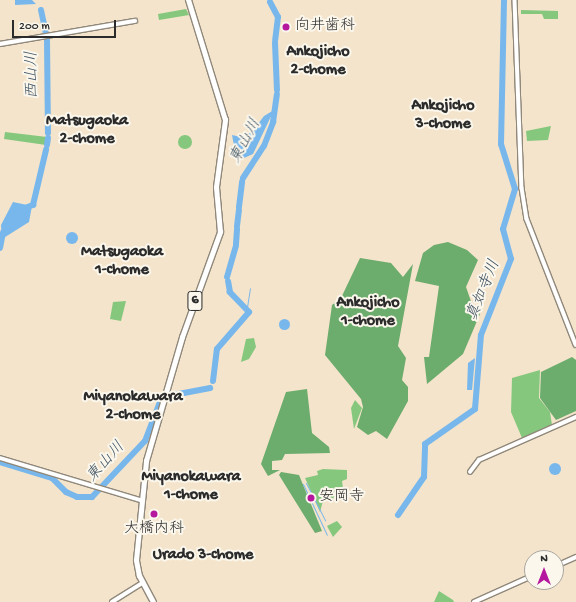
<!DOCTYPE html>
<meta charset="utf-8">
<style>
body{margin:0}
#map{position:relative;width:576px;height:602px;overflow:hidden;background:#f4e4cb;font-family:"Gochi Hand","Klee One",sans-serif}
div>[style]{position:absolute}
.green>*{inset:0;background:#86c77e}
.round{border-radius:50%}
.forest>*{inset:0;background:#6cac6d}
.water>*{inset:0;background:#78b7ec}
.stream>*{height:1px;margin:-0.5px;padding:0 0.5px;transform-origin:0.5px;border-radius:0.5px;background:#78b7ec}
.river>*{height:6px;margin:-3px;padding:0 3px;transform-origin:3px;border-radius:3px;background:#78b7ec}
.roads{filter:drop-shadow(1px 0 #90887b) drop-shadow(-1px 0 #90887b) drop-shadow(0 1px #90887b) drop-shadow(0 -1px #90887b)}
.tertiary>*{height:3.5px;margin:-1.75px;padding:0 1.75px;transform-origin:1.75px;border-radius:1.75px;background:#fff}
.primary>*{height:4.5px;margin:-2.25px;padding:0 2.25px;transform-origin:2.25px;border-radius:2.25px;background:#fff}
.dots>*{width:11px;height:11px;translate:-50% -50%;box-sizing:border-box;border:2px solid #fbf7ec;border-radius:50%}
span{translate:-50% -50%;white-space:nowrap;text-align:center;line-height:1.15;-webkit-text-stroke:4px #fbf7ec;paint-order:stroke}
.shield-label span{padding:1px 3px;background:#fbf7ec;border:1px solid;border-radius:3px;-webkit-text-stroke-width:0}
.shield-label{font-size:14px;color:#2b2b2b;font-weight:700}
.poi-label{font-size:15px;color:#2b2b2b}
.left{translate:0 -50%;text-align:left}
.neighbourhood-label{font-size:16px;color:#2b2b2b;font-weight:700}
.water-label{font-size:16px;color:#425565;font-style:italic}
.north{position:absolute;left:524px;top:550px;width:40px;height:40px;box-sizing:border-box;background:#fbf7ec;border:1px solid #a8a59f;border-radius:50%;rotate:0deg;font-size:11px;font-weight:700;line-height:16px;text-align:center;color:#2b2b2b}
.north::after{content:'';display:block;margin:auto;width:14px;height:18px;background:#b5179e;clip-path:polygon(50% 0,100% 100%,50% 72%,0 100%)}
.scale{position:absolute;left:12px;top:20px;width:104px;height:18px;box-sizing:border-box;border:2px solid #2b2b2b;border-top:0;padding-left:5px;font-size:12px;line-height:14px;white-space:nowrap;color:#2b2b2b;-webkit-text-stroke:3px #fbf7ec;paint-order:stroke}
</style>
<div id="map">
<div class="green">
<i style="clip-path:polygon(186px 9px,189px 15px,159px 20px,158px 14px)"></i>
<i style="clip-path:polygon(521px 10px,558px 11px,558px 19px,544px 19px,542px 14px,521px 14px)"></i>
<i style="clip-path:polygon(551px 126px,548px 140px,527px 141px,526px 131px)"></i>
<i style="clip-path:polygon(5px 132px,47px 137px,46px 145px,4px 139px)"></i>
<i class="round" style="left:178px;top:135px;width:14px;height:14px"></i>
<i style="clip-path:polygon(126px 301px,121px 321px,110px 319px,113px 302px)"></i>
<i style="clip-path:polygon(254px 338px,256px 347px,249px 359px,241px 362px,246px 339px)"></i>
<i style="clip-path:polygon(540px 370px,539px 398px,550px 412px,552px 425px,522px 438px,511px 412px,512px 378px)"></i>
<i style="clip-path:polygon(355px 400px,362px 408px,354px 429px,351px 408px)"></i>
<i style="clip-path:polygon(323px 469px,347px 470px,347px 479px,342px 481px,343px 488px,331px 500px,323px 501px,320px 512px,305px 478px,318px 475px,317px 471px)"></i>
<i style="clip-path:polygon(337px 521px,342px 527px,333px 537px,327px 526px)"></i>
<i style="clip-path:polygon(439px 591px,453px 600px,454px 602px,434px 602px)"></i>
</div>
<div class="forest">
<i style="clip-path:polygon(448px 242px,467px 250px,478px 260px,466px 287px,474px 310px,480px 314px,463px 354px,427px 384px,424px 357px,429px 357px,439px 286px,415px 281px,423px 253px,434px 245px)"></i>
<i style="clip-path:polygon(360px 258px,391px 263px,403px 277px,413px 264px,398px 346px,406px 358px,402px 380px,408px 387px,408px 401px,387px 439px,376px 431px,368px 435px,357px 427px,363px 407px,361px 399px,325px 355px,332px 305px,341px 298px)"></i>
<i style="clip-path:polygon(572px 357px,576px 360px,576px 411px,556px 420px,540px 398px,541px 372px)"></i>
<i style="clip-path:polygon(307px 389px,312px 433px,329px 447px,330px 453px,285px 454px,282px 460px,272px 461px,272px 470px,280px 470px,268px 476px,261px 464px,286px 392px)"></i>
<i style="clip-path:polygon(281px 472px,299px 475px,322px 531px,315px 533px,279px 475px)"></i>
</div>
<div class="water">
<i style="clip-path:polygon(15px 0,32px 0,36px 4px,15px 5px)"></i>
<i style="clip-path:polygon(274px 110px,253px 154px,244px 158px,236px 156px,232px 135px,241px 137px,252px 132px,264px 116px)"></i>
<i style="clip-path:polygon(13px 202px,32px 206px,29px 222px,2px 239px,1px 225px)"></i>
<i class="round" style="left:66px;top:232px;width:12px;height:12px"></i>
<i class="round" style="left:278.5px;top:318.5px;width:11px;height:11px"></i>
<i style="clip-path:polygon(475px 358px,472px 390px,467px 390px,468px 363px)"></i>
<i class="round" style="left:549px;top:463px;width:12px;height:12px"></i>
</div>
<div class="stream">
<i style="left:247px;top:307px;width:19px;rotate:-81deg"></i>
<i style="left:306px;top:483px;width:42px;rotate:62.8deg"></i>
<i style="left:303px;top:484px;width:56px;rotate:64.8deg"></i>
</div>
<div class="river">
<i style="left:270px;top:2px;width:17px;rotate:62deg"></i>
<i style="left:278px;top:17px;width:23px;rotate:97deg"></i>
<i style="left:41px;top:10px;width:24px;rotate:78deg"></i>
<i style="left:47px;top:40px;width:93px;rotate:89.4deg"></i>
<i style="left:275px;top:43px;width:47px;rotate:87.6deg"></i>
<i style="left:47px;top:145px;width:7px;rotate:-82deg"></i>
<i style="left:243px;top:178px;width:38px;rotate:-57deg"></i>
<i style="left:264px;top:146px;width:26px;rotate:-69deg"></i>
<i style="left:273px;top:122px;width:28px;rotate:-82deg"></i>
<i style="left:239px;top:207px;width:26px;rotate:-83deg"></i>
<i style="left:25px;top:208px;width:9px;rotate:-21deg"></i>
<i style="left:33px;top:205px;width:57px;rotate:-76.7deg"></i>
<i style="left:237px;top:226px;width:16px;rotate:-83deg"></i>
<i style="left:236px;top:244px;width:15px;rotate:-86deg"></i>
<i style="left:0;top:248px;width:16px;rotate:-79deg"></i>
<i style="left:227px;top:277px;width:32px;rotate:-74deg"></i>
<i style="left:213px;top:381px;width:32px;rotate:-83deg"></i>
<i style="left:217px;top:349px;width:49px;rotate:-49.1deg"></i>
<i style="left:249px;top:312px;width:28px;rotate:-134deg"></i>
<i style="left:230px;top:292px;width:11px;rotate:-100deg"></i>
<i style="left:168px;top:396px;width:43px;rotate:-10.8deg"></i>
<i style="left:0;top:462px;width:54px;rotate:17.1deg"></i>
<i style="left:52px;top:478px;width:20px;rotate:45deg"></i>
<i style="left:66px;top:492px;width:12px;rotate:24deg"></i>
<i style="left:77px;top:497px;width:15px"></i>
<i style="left:92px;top:497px;width:77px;rotate:-46.6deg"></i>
<i style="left:145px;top:441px;width:47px;rotate:-68.9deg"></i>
<i style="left:398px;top:515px;width:46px;rotate:-55.6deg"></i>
<i style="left:424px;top:477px;width:33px;rotate:-88deg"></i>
<i style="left:425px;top:444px;width:61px;rotate:-35deg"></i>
<i style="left:475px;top:409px;width:74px;rotate:-85.4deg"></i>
<i style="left:481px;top:335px;width:82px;rotate:-68.5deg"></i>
<i style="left:511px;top:259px;width:31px;rotate:-105deg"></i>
<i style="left:503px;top:229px;width:42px;rotate:-73.3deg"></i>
<i style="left:515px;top:189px;width:47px;rotate:-107.3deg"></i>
<i style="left:501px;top:144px;width:144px;rotate:-88.8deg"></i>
</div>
<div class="roads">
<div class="tertiary">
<i style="left:515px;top:0;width:188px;rotate:87.9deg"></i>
<i style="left:522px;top:188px;width:31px;rotate:81deg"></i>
<i style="left:527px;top:219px;width:135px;rotate:68.7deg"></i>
<i style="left:0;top:44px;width:137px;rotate:-9.7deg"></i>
<i style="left:0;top:458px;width:149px;rotate:16.7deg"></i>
<i style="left:470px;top:472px;width:15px;rotate:-53deg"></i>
<i style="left:479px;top:460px;width:106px;rotate:-23.9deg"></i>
<i style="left:556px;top:566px;width:22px;rotate:-24deg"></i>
<i style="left:112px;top:602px;width:36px;rotate:-32deg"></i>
<i style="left:474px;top:602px;width:64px;rotate:-24.1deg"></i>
</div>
<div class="primary">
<i style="left:153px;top:602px;width:30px;rotate:-118deg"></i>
<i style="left:139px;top:576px;width:16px;rotate:-101deg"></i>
<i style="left:136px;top:560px;width:100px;rotate:-84.2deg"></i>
<i style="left:146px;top:461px;width:129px;rotate:-73.8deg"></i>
<i style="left:182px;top:337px;width:112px;rotate:-70.1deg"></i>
<i style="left:220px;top:232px;width:45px;rotate:-95.1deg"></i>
<i style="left:216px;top:187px;width:68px;rotate:-82.3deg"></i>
<i style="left:225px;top:120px;width:126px;rotate:-107.1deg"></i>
</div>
</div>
<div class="dots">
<i style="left:286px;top:27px;background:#b5179e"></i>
<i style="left:311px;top:498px;background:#b5179e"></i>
<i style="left:154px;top:514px;background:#b5179e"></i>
</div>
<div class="shield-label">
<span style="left:195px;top:301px">6</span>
</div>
<div class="poi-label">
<span class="left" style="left:295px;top:27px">向井歯科</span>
<span class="left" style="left:319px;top:498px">安岡寺</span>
<span style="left:154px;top:530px">大橋内科</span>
</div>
<div class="neighbourhood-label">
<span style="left:318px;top:62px">Ankojicho<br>2-chome</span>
<span style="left:443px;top:116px">Ankojicho<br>3-chome</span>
<span style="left:87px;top:131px">Matsugaoka<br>2-chome</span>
<span style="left:122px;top:262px">Matsugaoka<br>1-chome</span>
<span style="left:368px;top:313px">Ankojicho<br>1-chome</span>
<span style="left:133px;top:407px">Miyanokawara<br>2-chome</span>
<span style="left:191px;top:487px">Miyanokawara<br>1-chome</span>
<span style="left:203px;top:556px">Urado 3-chome</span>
</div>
<div class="water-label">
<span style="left:34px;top:75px;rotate:-91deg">西山川</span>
<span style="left:247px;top:142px;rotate:-62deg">東山川</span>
<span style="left:485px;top:291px;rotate:-68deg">真如寺川</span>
<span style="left:107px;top:463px;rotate:-48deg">東山川</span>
</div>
<div class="north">N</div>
<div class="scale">200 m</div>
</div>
